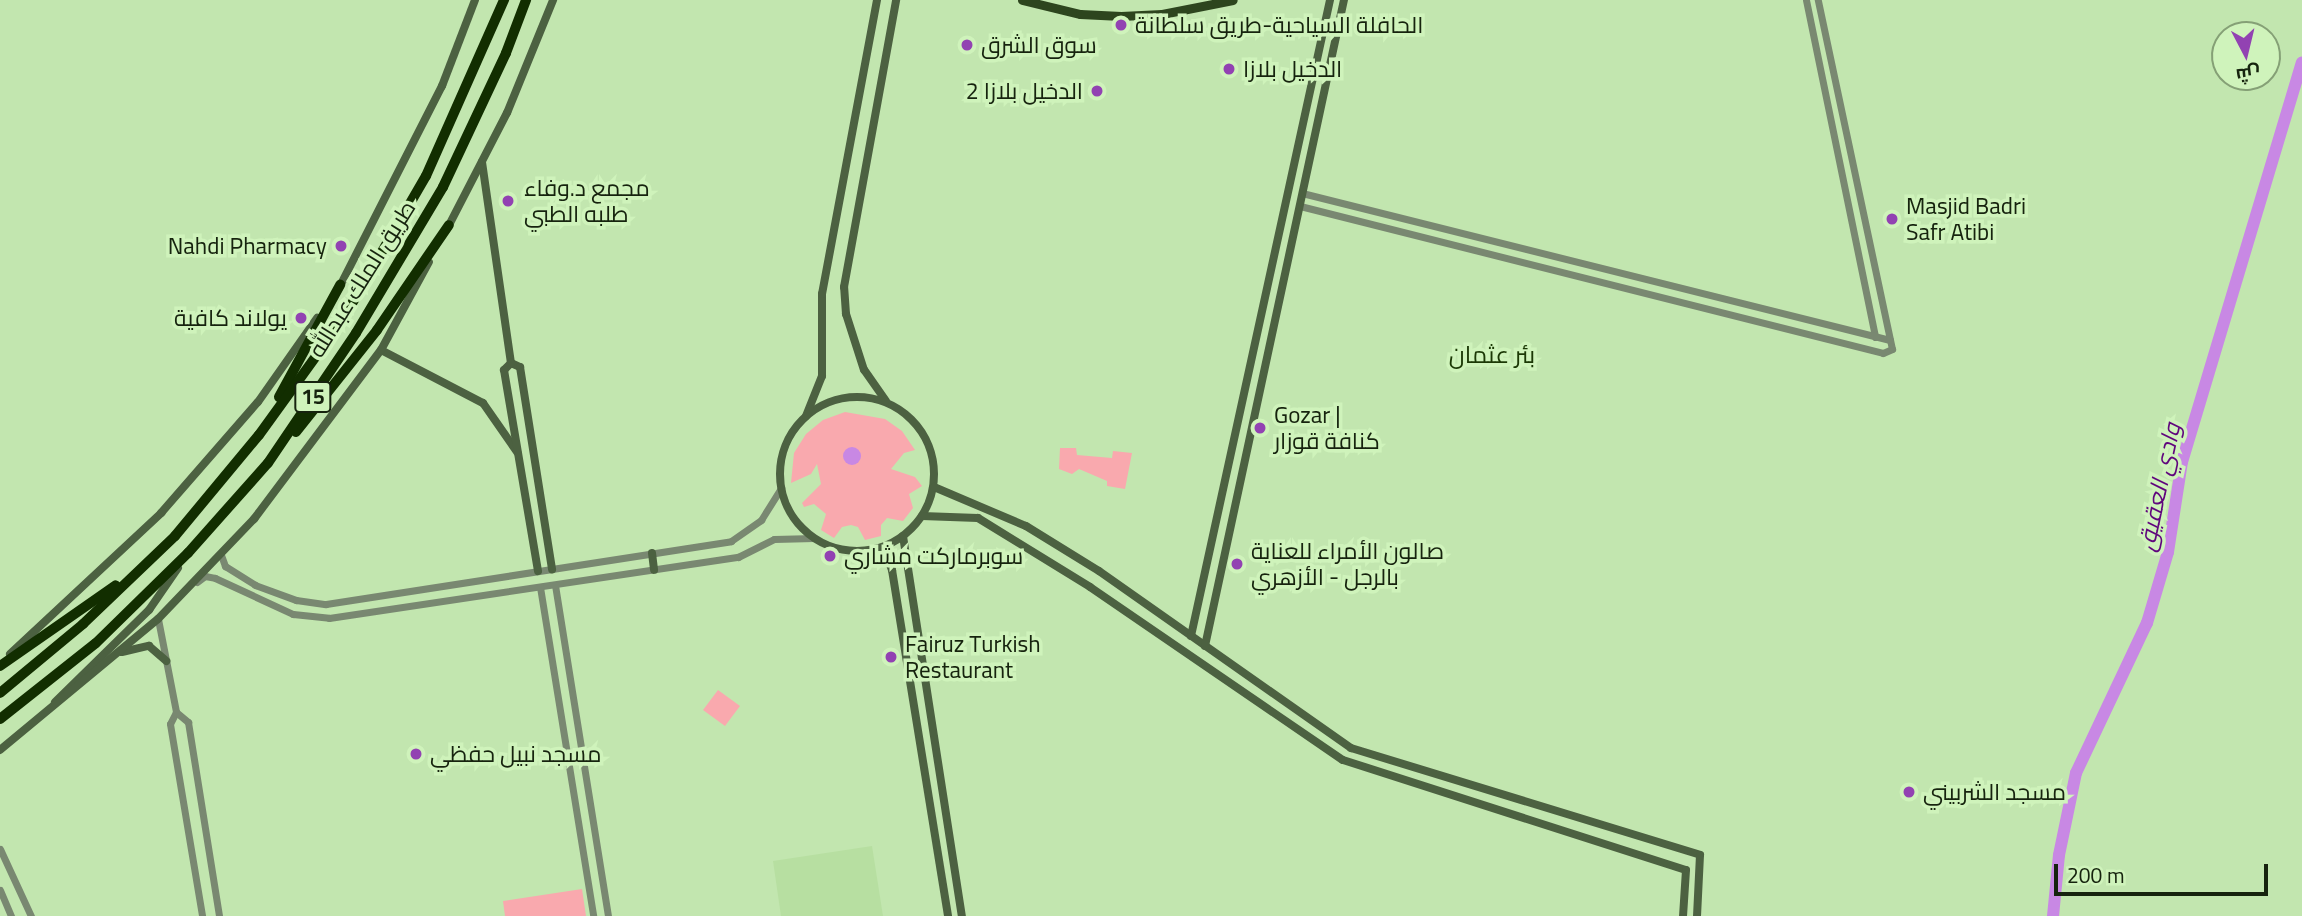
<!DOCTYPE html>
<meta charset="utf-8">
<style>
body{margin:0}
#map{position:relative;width:2302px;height:916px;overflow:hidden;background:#c2e6af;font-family:Georgia,Cairo,serif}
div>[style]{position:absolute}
.built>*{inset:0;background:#b7dfa1}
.green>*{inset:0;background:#f9a9ae}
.water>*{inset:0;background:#c888e4}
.round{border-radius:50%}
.river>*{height:12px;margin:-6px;padding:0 6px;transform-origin:6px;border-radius:6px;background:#c888e4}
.tertiary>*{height:7px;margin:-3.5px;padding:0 3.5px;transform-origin:3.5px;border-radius:3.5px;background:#798871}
.secondary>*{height:8px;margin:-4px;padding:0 4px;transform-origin:4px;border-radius:4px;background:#4c6141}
.secondary>.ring{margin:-4px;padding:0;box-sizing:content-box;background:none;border:8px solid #4c6141;border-radius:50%}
.primary>*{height:9px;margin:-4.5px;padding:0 4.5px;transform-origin:4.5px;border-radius:4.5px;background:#2d451e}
.motorway>*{height:10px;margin:-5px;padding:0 5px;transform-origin:5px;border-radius:5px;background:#122e00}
.dots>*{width:19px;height:19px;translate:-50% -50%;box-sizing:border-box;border:4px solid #cff3bb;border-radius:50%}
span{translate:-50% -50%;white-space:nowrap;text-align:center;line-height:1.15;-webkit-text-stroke:7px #cff3bb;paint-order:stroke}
.shield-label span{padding:2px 5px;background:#cff3bb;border:2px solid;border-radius:5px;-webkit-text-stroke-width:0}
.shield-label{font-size:21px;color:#16230e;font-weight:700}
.poi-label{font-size:23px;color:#16230e}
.left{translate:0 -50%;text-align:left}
.right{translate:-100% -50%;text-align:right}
.street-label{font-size:23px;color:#16230e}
.neighbourhood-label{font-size:24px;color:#1b3805}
.water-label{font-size:24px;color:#60067d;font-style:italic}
.north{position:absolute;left:2211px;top:21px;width:70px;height:70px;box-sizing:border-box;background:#cff3bb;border:2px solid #85a076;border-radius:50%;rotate:173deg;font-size:19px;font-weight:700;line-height:28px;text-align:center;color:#16230e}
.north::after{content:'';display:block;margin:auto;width:24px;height:32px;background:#9242b2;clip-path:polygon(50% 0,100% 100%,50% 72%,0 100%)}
.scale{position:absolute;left:2054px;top:864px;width:214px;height:32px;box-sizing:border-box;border:4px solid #16230e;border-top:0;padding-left:9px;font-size:21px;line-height:24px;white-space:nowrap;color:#16230e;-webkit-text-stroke:5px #cff3bb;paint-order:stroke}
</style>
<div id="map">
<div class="built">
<i style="clip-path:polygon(872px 846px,883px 916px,781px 916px,773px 861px)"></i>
</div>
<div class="green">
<i style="clip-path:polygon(845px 412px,885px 419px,902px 431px,915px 450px,904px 453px,891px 469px,915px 477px,922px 486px,909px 494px,913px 508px,903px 521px,887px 518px,881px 525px,881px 536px,865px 540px,858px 527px,851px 525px,842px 527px,834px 538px,821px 530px,826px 514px,814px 504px,804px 507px,802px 503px,821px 484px,817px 464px,811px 474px,791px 483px,794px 453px,806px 434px,823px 420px)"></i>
<i style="clip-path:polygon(1060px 448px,1076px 448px,1077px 455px,1112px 458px,1113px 451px,1132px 453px,1125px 489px,1107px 486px,1107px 481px,1079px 469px,1072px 474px,1059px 469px)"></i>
<i style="clip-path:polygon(718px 690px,740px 706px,725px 726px,703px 710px)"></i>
<i style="clip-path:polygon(582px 889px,586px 916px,505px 916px,503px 901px)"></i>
</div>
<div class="water">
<i class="round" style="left:843px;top:447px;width:18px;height:18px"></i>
</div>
<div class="river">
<i style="left:2053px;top:916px;width:61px;rotate:-84.4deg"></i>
<i style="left:2059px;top:855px;width:84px;rotate:-78.3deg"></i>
<i style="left:2076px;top:773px;width:166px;rotate:-64.7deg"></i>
<i style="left:2147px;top:623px;width:74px;rotate:-73.5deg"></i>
<i style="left:2168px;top:552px;width:91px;rotate:-81.2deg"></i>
<i style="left:2182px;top:462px;width:417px;rotate:-73.3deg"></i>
</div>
<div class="tertiary">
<i style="left:1806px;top:0;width:344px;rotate:78.4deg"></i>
<i style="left:1302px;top:193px;width:606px;rotate:14.04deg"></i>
<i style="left:1300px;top:206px;width:601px;rotate:14.15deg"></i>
<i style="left:1883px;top:353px;width:10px;rotate:-24deg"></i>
<i style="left:1892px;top:349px;width:357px;rotate:-102deg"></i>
<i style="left:221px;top:555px;width:12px;rotate:70deg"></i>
<i style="left:225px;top:566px;width:36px;rotate:32deg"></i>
<i style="left:255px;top:585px;width:44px;rotate:20.1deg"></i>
<i style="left:296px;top:600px;width:30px;rotate:8deg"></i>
<i style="left:326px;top:604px;width:410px;rotate:-8.8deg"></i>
<i style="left:731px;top:541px;width:37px;rotate:-35deg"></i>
<i style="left:761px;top:520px;width:38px;rotate:-58deg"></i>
<i style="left:197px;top:582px;width:10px;rotate:-37deg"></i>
<i style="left:205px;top:576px;width:10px;rotate:11deg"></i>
<i style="left:215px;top:578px;width:86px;rotate:24.8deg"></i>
<i style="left:293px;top:614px;width:36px;rotate:6deg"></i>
<i style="left:329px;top:618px;width:414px;rotate:-8.5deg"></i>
<i style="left:738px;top:557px;width:40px;rotate:-26.6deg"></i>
<i style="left:774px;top:539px;width:40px;rotate:-1.4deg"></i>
<i style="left:555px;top:585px;width:335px;rotate:80.9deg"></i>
<i style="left:540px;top:587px;width:333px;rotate:80.8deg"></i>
<i style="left:158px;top:619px;width:95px;rotate:79deg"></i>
<i style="left:176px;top:712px;width:13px;rotate:117deg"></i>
<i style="left:170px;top:724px;width:195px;rotate:80.5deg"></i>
<i style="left:176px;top:712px;width:16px;rotate:40deg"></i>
<i style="left:188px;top:722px;width:196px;rotate:80.9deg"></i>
<i style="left:0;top:849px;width:74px;rotate:65.2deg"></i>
<i style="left:0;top:890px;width:28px;rotate:67deg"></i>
</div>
<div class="secondary">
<i style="left:482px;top:162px;width:203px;rotate:81.8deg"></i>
<i style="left:447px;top:229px;width:131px;rotate:-62.7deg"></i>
<i style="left:507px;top:113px;width:122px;rotate:-67.8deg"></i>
<i style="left:339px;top:288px;width:227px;rotate:-63deg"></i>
<i style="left:442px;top:86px;width:92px;rotate:-69deg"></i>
<i style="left:381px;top:350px;width:115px;rotate:27.5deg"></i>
<i style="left:483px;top:403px;width:60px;rotate:55.2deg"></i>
<i style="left:511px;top:363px;width:10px;rotate:24deg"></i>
<i style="left:520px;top:367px;width:205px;rotate:81deg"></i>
<i style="left:511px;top:363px;width:10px;rotate:135deg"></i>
<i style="left:504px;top:370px;width:204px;rotate:80.4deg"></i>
<i class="ring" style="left:780px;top:397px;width:146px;height:146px"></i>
<i style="left:886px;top:401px;width:38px;rotate:-125deg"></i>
<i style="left:864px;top:370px;width:59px;rotate:-107.8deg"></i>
<i style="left:846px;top:314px;width:27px;rotate:-94deg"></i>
<i style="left:844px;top:287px;width:292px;rotate:-79.7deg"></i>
<i style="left:806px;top:416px;width:43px;rotate:-68.2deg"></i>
<i style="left:822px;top:376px;width:82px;rotate:-90deg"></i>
<i style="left:822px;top:294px;width:299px;rotate:-79.4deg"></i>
<i style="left:934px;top:487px;width:100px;rotate:23deg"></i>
<i style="left:1026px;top:526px;width:86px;rotate:31.7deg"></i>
<i style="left:1099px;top:571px;width:308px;rotate:35.1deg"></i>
<i style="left:1351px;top:748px;width:365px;rotate:17deg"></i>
<i style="left:1700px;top:855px;width:61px;rotate:92.8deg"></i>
<i style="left:922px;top:516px;width:56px;rotate:2deg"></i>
<i style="left:978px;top:518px;width:132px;rotate:31.6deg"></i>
<i style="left:1090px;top:587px;width:306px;rotate:34.4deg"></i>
<i style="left:1343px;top:760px;width:360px;rotate:17.8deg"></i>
<i style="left:1686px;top:870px;width:46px;rotate:93.7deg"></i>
<i style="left:903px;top:536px;width:385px;rotate:81.2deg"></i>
<i style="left:874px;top:550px;width:17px;rotate:33deg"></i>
<i style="left:888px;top:559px;width:12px;rotate:70deg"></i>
<i style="left:892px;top:570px;width:351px;rotate:80.8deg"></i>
<i style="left:652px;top:553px;width:17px;rotate:83deg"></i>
<i style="left:1191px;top:636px;width:651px;rotate:-77.67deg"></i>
<i style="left:1205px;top:646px;width:661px;rotate:-77.86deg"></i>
<i style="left:122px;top:652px;width:28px;rotate:-13deg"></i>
<i style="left:149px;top:646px;width:23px;rotate:41deg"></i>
<i style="left:10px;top:654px;width:207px;rotate:-43deg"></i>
<i style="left:161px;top:513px;width:147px;rotate:-48.9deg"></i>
<i style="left:258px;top:402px;width:103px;rotate:-54.9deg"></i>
<i style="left:55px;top:702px;width:132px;rotate:-44.4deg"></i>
<i style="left:149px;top:610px;width:51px;rotate:-55.4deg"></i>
<i style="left:0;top:750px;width:205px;rotate:-39.7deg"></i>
<i style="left:158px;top:619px;width:139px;rotate:-46.2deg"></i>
<i style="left:254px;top:519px;width:211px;rotate:-53.1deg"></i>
<i style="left:381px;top:350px;width:100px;rotate:-61.4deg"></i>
</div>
<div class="primary">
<i style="left:1022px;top:0;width:60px;rotate:13.6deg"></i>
<i style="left:1080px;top:14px;width:41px;rotate:2.8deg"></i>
<i style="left:1121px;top:16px;width:41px;rotate:-2.8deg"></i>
<i style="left:1162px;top:14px;width:72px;rotate:-11.2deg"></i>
</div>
<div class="motorway">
<i style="left:279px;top:397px;width:128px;rotate:-61.4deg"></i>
<i style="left:296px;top:432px;width:130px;rotate:-51.5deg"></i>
<i style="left:377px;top:330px;width:127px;rotate:-55.6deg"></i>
<i style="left:0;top:666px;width:141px;rotate:-34.9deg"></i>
<i style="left:0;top:693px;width:108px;rotate:-39.7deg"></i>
<i style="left:83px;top:624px;width:127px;rotate:-43.7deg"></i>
<i style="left:175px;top:536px;width:131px;rotate:-50.3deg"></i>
<i style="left:259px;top:435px;width:143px;rotate:-54.1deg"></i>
<i style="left:343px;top:319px;width:165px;rotate:-59.9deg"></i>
<i style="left:426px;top:176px;width:193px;rotate:-66.1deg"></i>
<i style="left:0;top:719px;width:122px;rotate:-38.4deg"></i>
<i style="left:96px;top:643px;width:129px;rotate:-44.4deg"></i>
<i style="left:188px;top:553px;width:120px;rotate:-48.4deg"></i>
<i style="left:268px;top:463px;width:157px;rotate:-55.9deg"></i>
<i style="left:356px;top:333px;width:170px;rotate:-59.2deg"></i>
<i style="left:443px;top:187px;width:148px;rotate:-64.8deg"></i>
<i style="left:506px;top:53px;width:57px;rotate:-69.3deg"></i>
</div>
<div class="dots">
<i style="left:1121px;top:25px;background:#9242b2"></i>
<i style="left:967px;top:45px;background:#9242b2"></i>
<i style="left:1229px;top:69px;background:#9242b2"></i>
<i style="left:1097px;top:91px;background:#9242b2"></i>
<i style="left:508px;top:201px;background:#9242b2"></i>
<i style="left:1892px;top:219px;background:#9242b2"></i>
<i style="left:341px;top:246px;background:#9242b2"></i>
<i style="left:301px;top:318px;background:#9242b2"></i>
<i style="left:1260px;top:428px;background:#9242b2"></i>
<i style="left:830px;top:556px;background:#9242b2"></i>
<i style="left:1237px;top:564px;background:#9242b2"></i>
<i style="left:891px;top:657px;background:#9242b2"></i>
<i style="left:416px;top:754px;background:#9242b2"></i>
<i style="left:1909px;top:792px;background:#9242b2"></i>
</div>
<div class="shield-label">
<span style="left:313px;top:397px">15</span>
</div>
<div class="poi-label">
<span class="left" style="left:1135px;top:25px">الحافلة السياحية-طريق سلطانة</span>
<span class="left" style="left:981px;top:45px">سوق الشرق</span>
<span class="left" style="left:1243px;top:69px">الدخیل بلازا</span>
<span class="right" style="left:1083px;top:91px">الدخیل بلازا 2</span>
<span class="left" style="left:524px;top:201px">مجمع د.وفاء<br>طلبه الطبي</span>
<span class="left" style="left:1906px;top:219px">Masjid Badri<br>Safr Atibi</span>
<span class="right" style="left:327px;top:246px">Nahdi Pharmacy</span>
<span class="right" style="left:287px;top:318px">يولاند كافية</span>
<span class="left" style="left:1274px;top:428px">Gozar |<br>كنافة قوزار</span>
<span class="left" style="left:1251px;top:564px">صالون الأمراء للعناية<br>بالرجل - الأزهري</span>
<span class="left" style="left:844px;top:556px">سوبرماركت مشاري</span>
<span class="left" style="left:905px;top:657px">Fairuz Turkish<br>Restaurant</span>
<span class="left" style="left:430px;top:754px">مسجد نبيل حفظي</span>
<span class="left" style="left:1923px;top:792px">مسجد الشربيني</span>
</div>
<div class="street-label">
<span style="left:362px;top:279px;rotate:-58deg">طريق الملك عبدالله</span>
</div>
<div class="neighbourhood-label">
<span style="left:1492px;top:355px">بئر عثمان</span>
</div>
<div class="water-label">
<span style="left:2159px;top:487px;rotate:-78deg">وادي العقيق</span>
</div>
<div class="north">ش</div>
<div class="scale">200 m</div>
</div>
